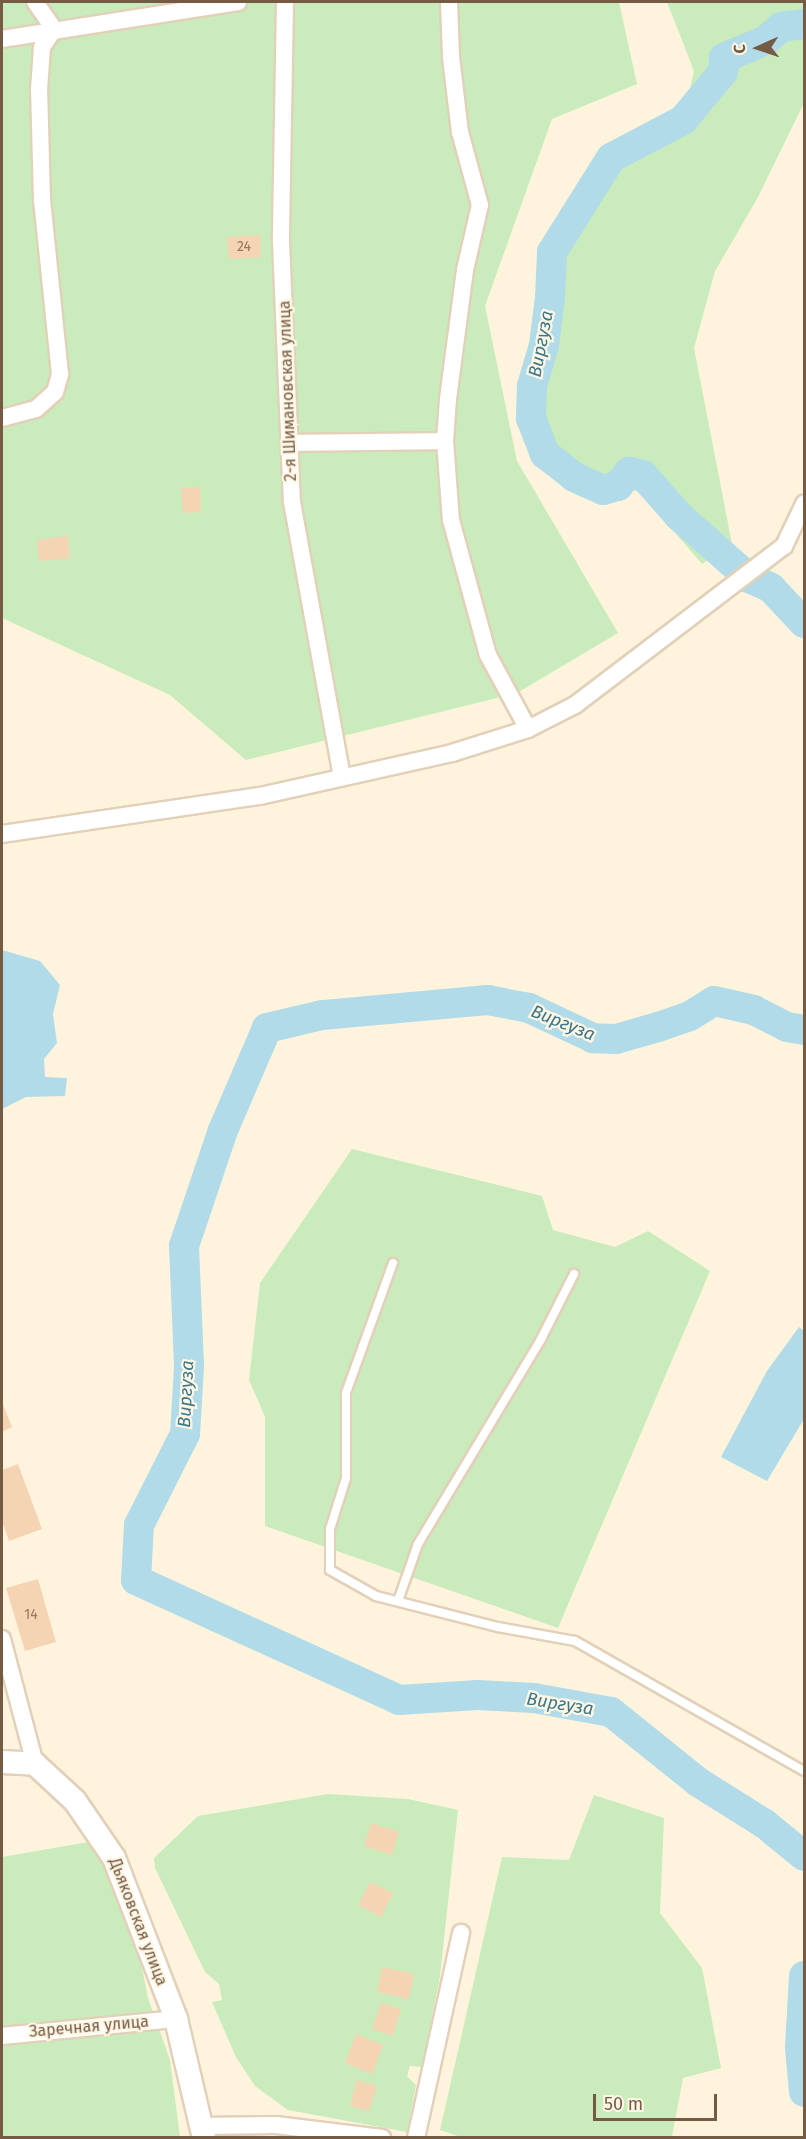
<!DOCTYPE html>
<meta charset="utf-8">
<style>
body{margin:0}
#map{position:relative;width:806px;height:2139px;overflow:hidden;background:#fef4dd;font-family:"Fira Sans",sans-serif}
div>[style]{position:absolute}
.green>*{inset:0;background:#caebbc}
.water>*{inset:0;background:#b1dbe8}
.river>*{height:30px;margin:-15px;padding:0 15px;transform-origin:15px;border-radius:15px;background:#b1dbe8}
.building>*{inset:0;background:#f5d4b3}
.roads{filter:drop-shadow(2px 0 #e2d0b9) drop-shadow(-2px 0 #e2d0b9) drop-shadow(0 2px #e2d0b9) drop-shadow(0 -2px #e2d0b9)}
.lane>*{height:8px;margin:-4px;padding:0 4px;transform-origin:4px;border-radius:4px;background:#fff}
.street>*{height:16px;margin:-8px;padding:0 8px;transform-origin:8px;border-radius:8px;background:#fff}
.secondary>*{height:22px;margin:-11px;padding:0 11px;transform-origin:11px;border-radius:11px;background:#fff}
span{translate:-50% -50%;white-space:nowrap;text-align:center;line-height:1.15;-webkit-text-stroke:4.5px #fff7e5;paint-order:stroke}
.number-label{font-size:14px;color:#957860}
.number-label span{-webkit-text-stroke-width:0}
.street-label{font-size:16px;color:#755a44}
.water-label{font-size:18px;color:#3d768a;font-style:italic}
.frame{position:absolute;inset:0;border:3px solid #755a44;pointer-events:none}
.north{position:absolute;left:728px;top:18px;width:60px;height:60px;-webkit-text-stroke:4px #fff7e5;paint-order:stroke;rotate:267deg;font-size:16px;font-weight:700;line-height:24px;text-align:center;color:#755a44}
.north::after{content:'';display:block;margin:auto;width:21px;height:27px;background:#755a44;clip-path:polygon(50% 0,100% 100%,50% 72%,0 100%)}
.scale{position:absolute;left:593px;top:2094px;width:124px;height:27px;box-sizing:border-box;border:3px solid #755a44;border-top:0;padding-left:8px;font-size:18px;line-height:21px;white-space:nowrap;color:#755a44;-webkit-text-stroke:4px #fff7e5;paint-order:stroke}
</style>
<div id="map">
<div class="green">
<i style="clip-path:polygon(2px 2px,619px 2px,637px 84px,552px 119px,485px 306px,517px 461px,618px 633px,517px 693px,246px 760px,170px 695px,2px 618px)"></i>
<i style="clip-path:polygon(667px 2px,804px 2px,804px 103px,757px 199px,715px 271px,694px 348px,732px 544px,702px 564px,639px 491px,603px 490px,574px 477px,545px 454px,531px 418px,532px 386px,544px 345px,550px 297px,552px 252px,611px 158px,683px 119px,694px 71px)"></i>
<i style="clip-path:polygon(352px 1149px,542px 1196px,553px 1230px,615px 1247px,648px 1231px,710px 1271px,558px 1628px,265px 1526px,265px 1417px,249px 1380px,260px 1283px)"></i>
<i style="clip-path:polygon(328px 1794px,408px 1799px,458px 1810px,440px 1976px,422px 2067px,410px 2066px,407px 2076px,416px 2085px,407px 2132px,288px 2110px,255px 2086px,236px 2057px,212px 2002px,222px 2000px,219px 1984px,205px 1972px,155px 1868px,154px 1858px,198px 1816px)"></i>
<i style="clip-path:polygon(594px 1795px,664px 1818px,660px 1913px,702px 1968px,721px 2068px,683px 2078px,672px 2137px,464px 2138px,440px 2130px,502px 1857px,569px 1860px)"></i>
<i style="clip-path:polygon(94px 1841px,134px 1926px,148px 1998px,170px 2060px,180px 2137px,2px 2138px,2px 1857px)"></i>
</div>
<div class="water">
<i style="clip-path:polygon(2px 950px,40px 961px,60px 985px,53px 1014px,57px 1043px,44px 1059px,45px 1077px,67px 1078px,65px 1096px,26px 1097px,2px 1109px)"></i>
<i style="clip-path:polygon(799px 1327px,804px 1331px,804px 1419px,767px 1481px,721px 1457px,767px 1371px)"></i>
</div>
<div class="river">
<i style="left:804px;top:24px;width:23px;rotate:173deg"></i>
<i style="left:781px;top:27px;width:20px;rotate:139deg"></i>
<i style="left:766px;top:40px;width:46px;rotate:156.8deg"></i>
<i style="left:724px;top:58px;width:14px;rotate:94deg"></i>
<i style="left:723px;top:72px;width:62px;rotate:129.8deg"></i>
<i style="left:683px;top:120px;width:81px;rotate:152.2deg"></i>
<i style="left:611px;top:158px;width:111px;rotate:122.1deg"></i>
<i style="left:552px;top:252px;width:45px;rotate:92.5deg"></i>
<i style="left:550px;top:297px;width:48px;rotate:97.1deg"></i>
<i style="left:544px;top:345px;width:43px;rotate:106.3deg"></i>
<i style="left:532px;top:386px;width:32px;rotate:92deg"></i>
<i style="left:531px;top:418px;width:39px;rotate:69deg"></i>
<i style="left:545px;top:454px;width:37px;rotate:38deg"></i>
<i style="left:574px;top:477px;width:32px;rotate:24deg"></i>
<i style="left:603px;top:490px;width:16px;rotate:-15deg"></i>
<i style="left:618px;top:486px;width:18px;rotate:-52deg"></i>
<i style="left:629px;top:472px;width:14px;rotate:12deg"></i>
<i style="left:643px;top:475px;width:55px;rotate:48.7deg"></i>
<i style="left:679px;top:516px;width:94px;rotate:41.5deg"></i>
<i style="left:749px;top:578px;width:24px;rotate:24deg"></i>
<i style="left:771px;top:588px;width:48px;rotate:46.7deg"></i>
<i style="left:804px;top:1030px;width:17px;rotate:-170deg"></i>
<i style="left:787px;top:1027px;width:37px;rotate:-153deg"></i>
<i style="left:754px;top:1010px;width:41px;rotate:-167.3deg"></i>
<i style="left:714px;top:1001px;width:28px;rotate:148deg"></i>
<i style="left:690px;top:1016px;width:34px;rotate:161deg"></i>
<i style="left:658px;top:1027px;width:44px;rotate:164.1deg"></i>
<i style="left:616px;top:1039px;width:23px;rotate:-178deg"></i>
<i style="left:593px;top:1038px;width:71px;rotate:-154.9deg"></i>
<i style="left:529px;top:1008px;width:42px;rotate:-169deg"></i>
<i style="left:488px;top:1000px;width:167px;rotate:174.8deg"></i>
<i style="left:322px;top:1015px;width:57px;rotate:166.7deg"></i>
<i style="left:267px;top:1028px;width:111px;rotate:113.3deg"></i>
<i style="left:223px;top:1130px;width:122px;rotate:108.6deg"></i>
<i style="left:184px;top:1246px;width:121px;rotate:87.6deg"></i>
<i style="left:189px;top:1367px;width:67px;rotate:93.4deg"></i>
<i style="left:185px;top:1434px;width:102px;rotate:116.8deg"></i>
<i style="left:139px;top:1525px;width:55px;rotate:93.1deg"></i>
<i style="left:136px;top:1580px;width:289px;rotate:24.5deg"></i>
<i style="left:399px;top:1700px;width:79px;rotate:-3.6deg"></i>
<i style="left:478px;top:1695px;width:56px;rotate:3.1deg"></i>
<i style="left:534px;top:1698px;width:78px;rotate:10.3deg"></i>
<i style="left:611px;top:1712px;width:112px;rotate:38.8deg"></i>
<i style="left:698px;top:1782px;width:79px;rotate:32.1deg"></i>
<i style="left:765px;top:1824px;width:50px;rotate:39.4deg"></i>
<i style="left:804px;top:1976px;width:72px;rotate:93.2deg"></i>
<i style="left:800px;top:2048px;width:44px;rotate:84.8deg"></i>
</div>
<div class="building">
<i style="clip-path:polygon(260px 235px,261px 257px,229px 259px,227px 237px)"></i>
<i style="clip-path:polygon(200px 487px,201px 512px,183px 513px,181px 488px)"></i>
<i style="clip-path:polygon(68px 536px,70px 558px,39px 561px,37px 540px)"></i>
<i style="clip-path:polygon(2px 1402px,12px 1427px,2px 1432px)"></i>
<i style="clip-path:polygon(18px 1464px,42px 1529px,9px 1541px,2px 1521px,2px 1470px)"></i>
<i style="clip-path:polygon(38px 1579px,56px 1642px,25px 1651px,6px 1588px)"></i>
<i style="clip-path:polygon(371px 1823px,399px 1832px,392px 1855px,364px 1846px)"></i>
<i style="clip-path:polygon(370px 1882px,393px 1893px,381px 1917px,358px 1905px)"></i>
<i style="clip-path:polygon(382px 1967px,414px 1974px,409px 1999px,377px 1992px)"></i>
<i style="clip-path:polygon(381px 2003px,401px 2009px,393px 2036px,372px 2029px)"></i>
<i style="clip-path:polygon(356px 2034px,383px 2045px,372px 2074px,345px 2063px)"></i>
<i style="clip-path:polygon(357px 2080px,377px 2086px,369px 2111px,350px 2106px)"></i>
</div>
<div class="roads">
<div class="lane">
<i style="left:393px;top:1263px;width:138px;rotate:109.9deg"></i>
<i style="left:346px;top:1393px;width:85px;rotate:90deg"></i>
<i style="left:346px;top:1478px;width:53px;rotate:107.4deg"></i>
<i style="left:330px;top:1529px;width:41px;rotate:90deg"></i>
<i style="left:330px;top:1570px;width:53px;rotate:29.5deg"></i>
<i style="left:376px;top:1596px;width:126px;rotate:14.3deg"></i>
<i style="left:498px;top:1627px;width:78px;rotate:10.3deg"></i>
<i style="left:575px;top:1641px;width:263px;rotate:29.6deg"></i>
<i style="left:398px;top:1601px;width:60px;rotate:-70.7deg"></i>
<i style="left:418px;top:1544px;width:239px;rotate:-59deg"></i>
<i style="left:541px;top:1339px;width:73px;rotate:-63.1deg"></i>
</div>
<div class="street">
<i style="left:285px;top:2px;width:240px;rotate:91deg"></i>
<i style="left:281px;top:242px;width:260px;rotate:87.6deg"></i>
<i style="left:292px;top:502px;width:279px;rotate:79.7deg"></i>
<i style="left:449px;top:2px;width:55px;rotate:87.9deg"></i>
<i style="left:451px;top:57px;width:76px;rotate:83.2deg"></i>
<i style="left:460px;top:132px;width:76px;rotate:74.7deg"></i>
<i style="left:480px;top:205px;width:67px;rotate:103deg"></i>
<i style="left:465px;top:270px;width:130px;rotate:97.5deg"></i>
<i style="left:448px;top:399px;width:42px;rotate:94.1deg"></i>
<i style="left:445px;top:441px;width:79px;rotate:85.7deg"></i>
<i style="left:451px;top:520px;width:140px;rotate:74.7deg"></i>
<i style="left:488px;top:655px;width:84px;rotate:61.6deg"></i>
<i style="left:2px;top:39px;width:239px;rotate:-8.9deg"></i>
<i style="left:2px;top:418px;width:35px;rotate:-15deg"></i>
<i style="left:36px;top:409px;width:25px;rotate:-42deg"></i>
<i style="left:55px;top:392px;width:19px;rotate:-74deg"></i>
<i style="left:60px;top:374px;width:174px;rotate:-95.9deg"></i>
<i style="left:42px;top:201px;width:111px;rotate:-91.5deg"></i>
<i style="left:39px;top:90px;width:43px;rotate:-86deg"></i>
<i style="left:42px;top:47px;width:22px;rotate:-56deg"></i>
<i style="left:54px;top:29px;width:33px;rotate:-125deg"></i>
<i style="left:290px;top:443px;width:155px;rotate:-0.7deg"></i>
<i style="left:2px;top:834px;width:261px;rotate:-8.4deg"></i>
<i style="left:260px;top:796px;width:197px;rotate:-12.6deg"></i>
<i style="left:452px;top:753px;width:80px;rotate:-17.5deg"></i>
<i style="left:528px;top:729px;width:53px;rotate:-27.1deg"></i>
<i style="left:575px;top:705px;width:263px;rotate:-37.3deg"></i>
<i style="left:784px;top:546px;width:47px;rotate:-64.5deg"></i>
<i style="left:2px;top:1639px;width:129px;rotate:75.2deg"></i>
<i style="left:2px;top:2036px;width:175px;rotate:-5.6deg"></i>
<i style="left:201px;top:2126px;width:75px;rotate:-0.8deg"></i>
<i style="left:276px;top:2125px;width:107px;rotate:7deg"></i>
<i style="left:416px;top:2138px;width:210px;rotate:-77.6deg"></i>
</div>
<div class="secondary">
<i style="left:2px;top:1762px;width:33px;rotate:3deg"></i>
<i style="left:35px;top:1764px;width:54px;rotate:42.8deg"></i>
<i style="left:75px;top:1801px;width:69px;rotate:55.6deg"></i>
<i style="left:114px;top:1858px;width:173px;rotate:68.9deg"></i>
<i style="left:176px;top:2019px;width:122px;rotate:76.8deg"></i>
</div>
</div>
<div class="number-label">
<span style="left:244px;top:247px">24</span>
<span style="left:31px;top:1615px">14</span>
</div>
<div class="street-label">
<span style="left:288px;top:391px;rotate:-92deg">2-я Шимановская улица</span>
<span style="left:138px;top:1922px;rotate:69deg">Дьяковская улица</span>
<span style="left:89px;top:2027px;rotate:-5deg">Заречная улица</span>
</div>
<div class="water-label">
<span style="left:541px;top:344px;rotate:-79deg">Виргуза</span>
<span style="left:563px;top:1023px;rotate:22deg">Виргуза</span>
<span style="left:186px;top:1394px;rotate:-87deg">Виргуза</span>
<span style="left:560px;top:1704px;rotate:9deg">Виргуза</span>
</div>
<div class="frame"></div>
<div class="north">С</div>
<div class="scale">50 m</div>
</div>
